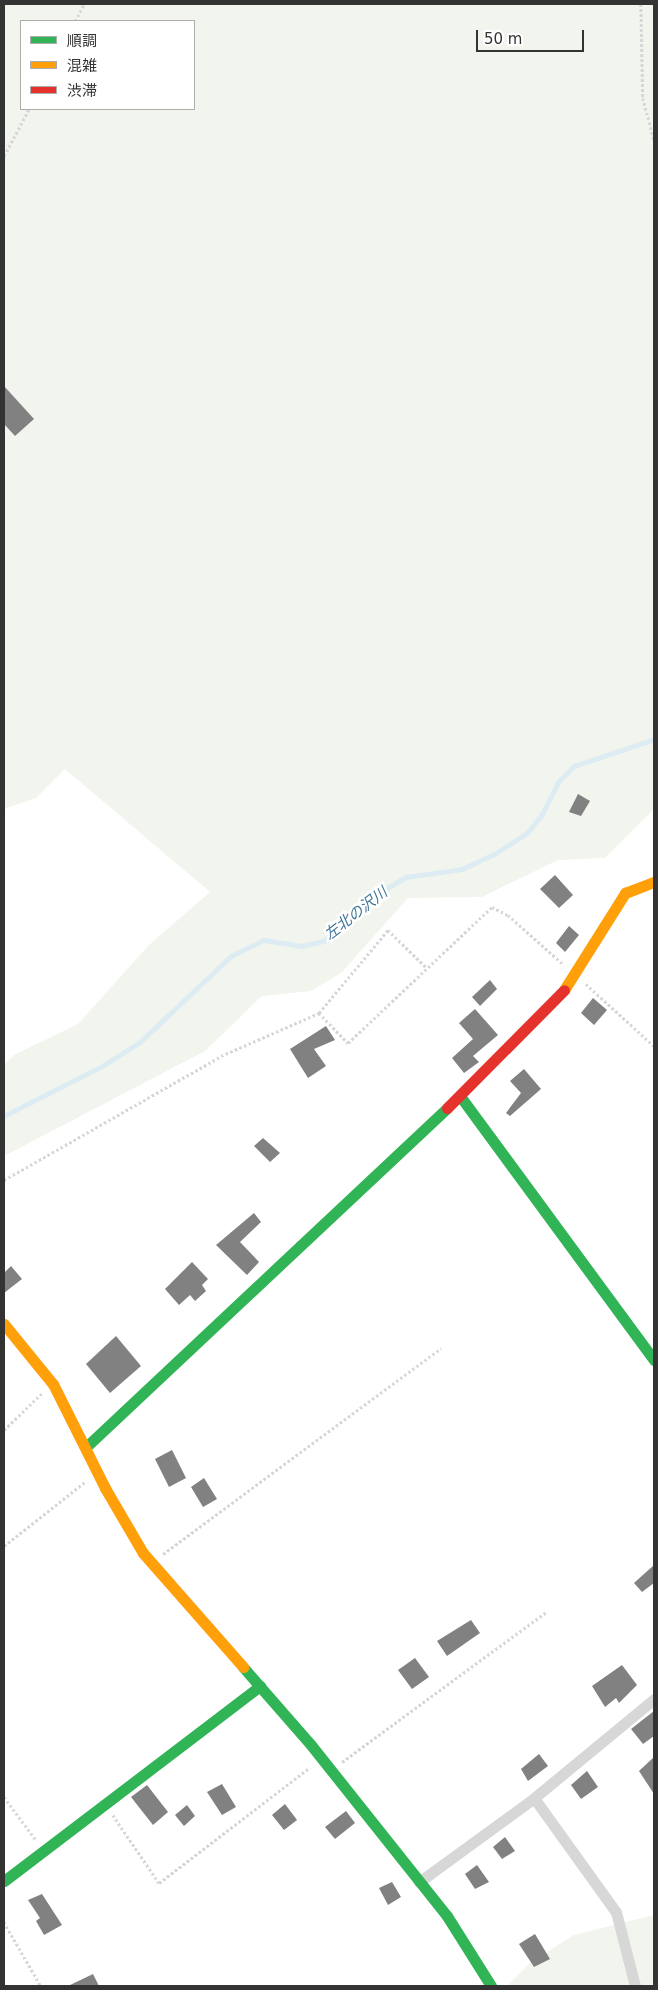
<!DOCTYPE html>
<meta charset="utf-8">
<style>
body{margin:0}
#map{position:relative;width:658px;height:1990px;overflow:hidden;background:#fff;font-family:"DejaVu Sans","Noto Sans JP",sans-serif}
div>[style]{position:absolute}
.green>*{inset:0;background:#f1f5ed}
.stream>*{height:4.5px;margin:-2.25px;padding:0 2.25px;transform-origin:2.25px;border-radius:2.25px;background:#ddebf3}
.building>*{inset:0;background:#818181}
.path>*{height:2.5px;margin-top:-1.25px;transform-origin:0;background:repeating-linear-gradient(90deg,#d6d6d6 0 2.5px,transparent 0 5px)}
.street>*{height:11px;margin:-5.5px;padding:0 5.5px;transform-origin:5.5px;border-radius:5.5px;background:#d7d7d7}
.fast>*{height:11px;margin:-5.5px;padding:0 5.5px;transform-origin:5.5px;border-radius:5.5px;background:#30b455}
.slow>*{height:11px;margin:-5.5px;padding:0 5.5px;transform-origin:5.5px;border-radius:5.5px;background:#ff9f0a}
.jam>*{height:11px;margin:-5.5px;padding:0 5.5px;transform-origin:5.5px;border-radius:5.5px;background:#e5322d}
span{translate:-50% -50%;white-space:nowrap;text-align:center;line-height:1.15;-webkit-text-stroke:5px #fff;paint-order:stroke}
.water-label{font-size:15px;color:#3f7597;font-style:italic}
.frame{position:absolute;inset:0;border:5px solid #333;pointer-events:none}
.legend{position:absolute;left:20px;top:20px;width:175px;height:90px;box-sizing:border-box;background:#fff;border:1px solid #adadad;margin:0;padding:6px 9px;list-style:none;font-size:15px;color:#333}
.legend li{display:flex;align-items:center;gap:10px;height:25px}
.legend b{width:25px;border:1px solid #adadad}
.scale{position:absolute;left:476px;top:30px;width:108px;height:22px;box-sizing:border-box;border:2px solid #333;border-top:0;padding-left:6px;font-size:15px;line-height:18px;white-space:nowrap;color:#333;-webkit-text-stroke:4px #fff;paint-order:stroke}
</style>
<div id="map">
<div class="green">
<i style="clip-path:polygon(evenodd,4px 4px,654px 4px,654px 809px,605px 858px,558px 860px,482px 897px,408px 898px,341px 973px,311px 991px,262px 996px,205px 1051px,4px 1156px,4px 1065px,14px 1055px,78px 1024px,149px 945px,210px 892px,65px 769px,36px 798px,4px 809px,4px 4px,21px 21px,194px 21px,194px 109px,21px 109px,21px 21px)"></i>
<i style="clip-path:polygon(654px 1915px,654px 1986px,507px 1986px,531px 1962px,574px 1935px)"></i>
</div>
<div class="stream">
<i style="left:4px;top:1116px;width:112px;rotate:-27deg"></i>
<i style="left:104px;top:1065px;width:43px;rotate:-32.6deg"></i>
<i style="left:140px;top:1042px;width:125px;rotate:-43.4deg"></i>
<i style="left:231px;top:956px;width:37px;rotate:-26deg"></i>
<i style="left:264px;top:940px;width:38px;rotate:9deg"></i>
<i style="left:302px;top:946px;width:22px;rotate:-13deg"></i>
<i style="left:323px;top:941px;width:29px;rotate:-34deg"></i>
<i style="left:347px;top:925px;width:54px;rotate:-42.8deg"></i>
<i style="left:387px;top:888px;width:22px;rotate:-30deg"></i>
<i style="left:406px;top:877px;width:57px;rotate:-8.1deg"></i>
<i style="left:462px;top:869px;width:38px;rotate:-25deg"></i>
<i style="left:496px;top:853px;width:37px;rotate:-33deg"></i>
<i style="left:527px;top:833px;width:22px;rotate:-51deg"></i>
<i style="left:541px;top:816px;width:38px;rotate:-63deg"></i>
<i style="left:558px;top:782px;width:23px;rotate:-45deg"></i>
<i style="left:574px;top:766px;width:84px;rotate:-18.6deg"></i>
</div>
<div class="building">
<i style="clip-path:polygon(4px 386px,34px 419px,15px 436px,4px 424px)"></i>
<i style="clip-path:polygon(578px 794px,590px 801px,581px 816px,569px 812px)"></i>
<i style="clip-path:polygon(555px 875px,573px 895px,559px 908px,540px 889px)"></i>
<i style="clip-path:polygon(569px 926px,579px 935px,565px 952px,556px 943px)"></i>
<i style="clip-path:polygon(490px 980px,497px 989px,480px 1006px,472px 997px)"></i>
<i style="clip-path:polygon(593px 998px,607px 1010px,594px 1025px,581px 1013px)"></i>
<i style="clip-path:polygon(475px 1009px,498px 1035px,473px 1056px,479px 1062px,464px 1073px,452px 1058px,473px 1039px,459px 1023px)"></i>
<i style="clip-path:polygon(326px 1026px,335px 1040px,314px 1049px,326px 1066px,308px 1078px,290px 1049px)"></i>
<i style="clip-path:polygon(524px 1069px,541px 1089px,510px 1116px,506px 1113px,521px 1093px,510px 1081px)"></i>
<i style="clip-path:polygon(263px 1138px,280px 1153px,270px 1162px,254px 1146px)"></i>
<i style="clip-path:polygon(254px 1213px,261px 1222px,240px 1242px,259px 1262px,247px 1275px,216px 1245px)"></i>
<i style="clip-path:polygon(192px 1262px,208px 1279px,202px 1285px,206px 1291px,195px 1301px,190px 1295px,179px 1305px,165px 1289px)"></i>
<i style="clip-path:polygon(11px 1266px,22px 1279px,4px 1293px,4px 1273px)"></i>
<i style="clip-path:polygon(116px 1336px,141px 1366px,110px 1393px,86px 1364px)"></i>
<i style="clip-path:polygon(172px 1450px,186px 1478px,169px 1487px,155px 1459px)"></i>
<i style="clip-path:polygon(204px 1478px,217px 1499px,203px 1507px,191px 1487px)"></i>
<i style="clip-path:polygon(654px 1565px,654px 1583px,642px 1592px,634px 1583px)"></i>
<i style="clip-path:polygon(471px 1620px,480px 1633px,447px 1656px,437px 1641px)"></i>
<i style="clip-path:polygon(415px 1658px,429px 1677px,412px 1689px,398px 1670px)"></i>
<i style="clip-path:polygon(622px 1665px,637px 1685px,619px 1703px,616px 1698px,605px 1707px,592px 1686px)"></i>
<i style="clip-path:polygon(654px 1711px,654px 1736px,643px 1744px,631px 1729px)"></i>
<i style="clip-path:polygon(539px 1754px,548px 1766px,528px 1781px,521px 1769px)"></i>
<i style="clip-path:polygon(654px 1757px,654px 1794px,639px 1771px)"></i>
<i style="clip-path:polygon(587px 1771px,598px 1787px,581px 1799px,571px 1785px)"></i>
<i style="clip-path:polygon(222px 1784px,236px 1807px,222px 1815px,207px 1792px)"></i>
<i style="clip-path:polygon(147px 1785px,168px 1812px,153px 1825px,131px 1797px)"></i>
<i style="clip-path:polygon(285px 1804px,297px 1820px,284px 1830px,272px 1815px)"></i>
<i style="clip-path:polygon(187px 1805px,195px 1816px,184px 1826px,175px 1815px)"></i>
<i style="clip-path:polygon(346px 1811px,355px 1823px,335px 1839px,325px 1827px)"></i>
<i style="clip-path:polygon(505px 1837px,515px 1851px,502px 1859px,493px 1847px)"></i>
<i style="clip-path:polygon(477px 1865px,489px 1882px,475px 1889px,465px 1874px)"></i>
<i style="clip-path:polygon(392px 1882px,401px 1897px,388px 1905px,379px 1888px)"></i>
<i style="clip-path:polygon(42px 1894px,62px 1925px,44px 1935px,36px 1921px,40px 1918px,28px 1900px)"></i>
<i style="clip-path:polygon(535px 1934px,550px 1959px,534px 1967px,519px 1944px)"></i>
<i style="clip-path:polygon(93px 1974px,99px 1986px,68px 1986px)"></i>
</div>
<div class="path">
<i style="left:641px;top:4px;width:94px;rotate:88.8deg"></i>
<i style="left:643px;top:98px;width:43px;rotate:75.3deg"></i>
<i style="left:75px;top:21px;width:19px;rotate:-62deg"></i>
<i style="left:4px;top:156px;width:53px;rotate:-62deg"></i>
<i style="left:586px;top:984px;width:92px;rotate:42.4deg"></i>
<i style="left:319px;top:1013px;width:108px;rotate:-50.3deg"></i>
<i style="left:388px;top:930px;width:54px;rotate:44.3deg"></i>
<i style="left:4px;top:1180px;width:250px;rotate:-29.7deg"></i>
<i style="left:221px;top:1056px;width:107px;rotate:-23.7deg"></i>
<i style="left:319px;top:1013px;width:42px;rotate:46deg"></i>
<i style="left:348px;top:1043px;width:198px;rotate:-43.4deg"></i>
<i style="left:492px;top:907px;width:18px;rotate:27deg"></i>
<i style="left:508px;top:915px;width:74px;rotate:41.7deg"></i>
<i style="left:4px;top:1430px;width:53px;rotate:-44.2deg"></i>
<i style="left:4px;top:1546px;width:105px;rotate:-38.4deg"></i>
<i style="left:163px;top:1554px;width:346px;rotate:-36.5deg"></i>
<i style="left:342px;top:1762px;width:253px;rotate:-36.3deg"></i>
<i style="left:4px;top:1797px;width:54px;rotate:53.3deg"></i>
<i style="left:113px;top:1815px;width:82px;rotate:55.9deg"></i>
<i style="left:159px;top:1883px;width:190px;rotate:-37.5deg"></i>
<i style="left:4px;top:1922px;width:74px;rotate:60deg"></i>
</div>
<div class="street">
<i style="left:534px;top:1798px;width:140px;rotate:54.3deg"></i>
<i style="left:616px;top:1912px;width:76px;rotate:75.6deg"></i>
<i style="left:419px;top:1882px;width:142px;rotate:-36.1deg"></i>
<i style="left:534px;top:1798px;width:156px;rotate:-39.5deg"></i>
</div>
<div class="fast">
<i style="left:460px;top:1096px;width:328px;rotate:53.7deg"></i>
<i style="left:86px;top:1447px;width:495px;rotate:-43.2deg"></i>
<i style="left:243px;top:1667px;width:103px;rotate:48.9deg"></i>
<i style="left:311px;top:1745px;width:218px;rotate:51.5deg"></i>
<i style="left:447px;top:1916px;width:83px;rotate:57.8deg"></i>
<i style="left:4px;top:1881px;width:322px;rotate:-37.3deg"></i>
</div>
<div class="slow">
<i style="left:564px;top:990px;width:115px;rotate:-57.8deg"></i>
<i style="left:625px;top:893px;width:31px;rotate:-21deg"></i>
<i style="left:4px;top:1324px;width:77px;rotate:50.8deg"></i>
<i style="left:53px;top:1384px;width:116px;rotate:63.4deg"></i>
<i style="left:105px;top:1488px;width:75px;rotate:59.7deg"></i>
<i style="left:143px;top:1553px;width:152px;rotate:48.7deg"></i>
</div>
<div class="jam">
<i style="left:447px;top:1108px;width:166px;rotate:-45.2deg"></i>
</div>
<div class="water-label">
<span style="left:356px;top:914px;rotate:-38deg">左北の沢川</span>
</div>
<div class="frame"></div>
<ul class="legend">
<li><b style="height:6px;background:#30b455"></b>順調</li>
<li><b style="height:6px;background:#ff9f0a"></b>混雑</li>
<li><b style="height:6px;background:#e5322d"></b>渋滞</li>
</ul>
<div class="scale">50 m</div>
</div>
